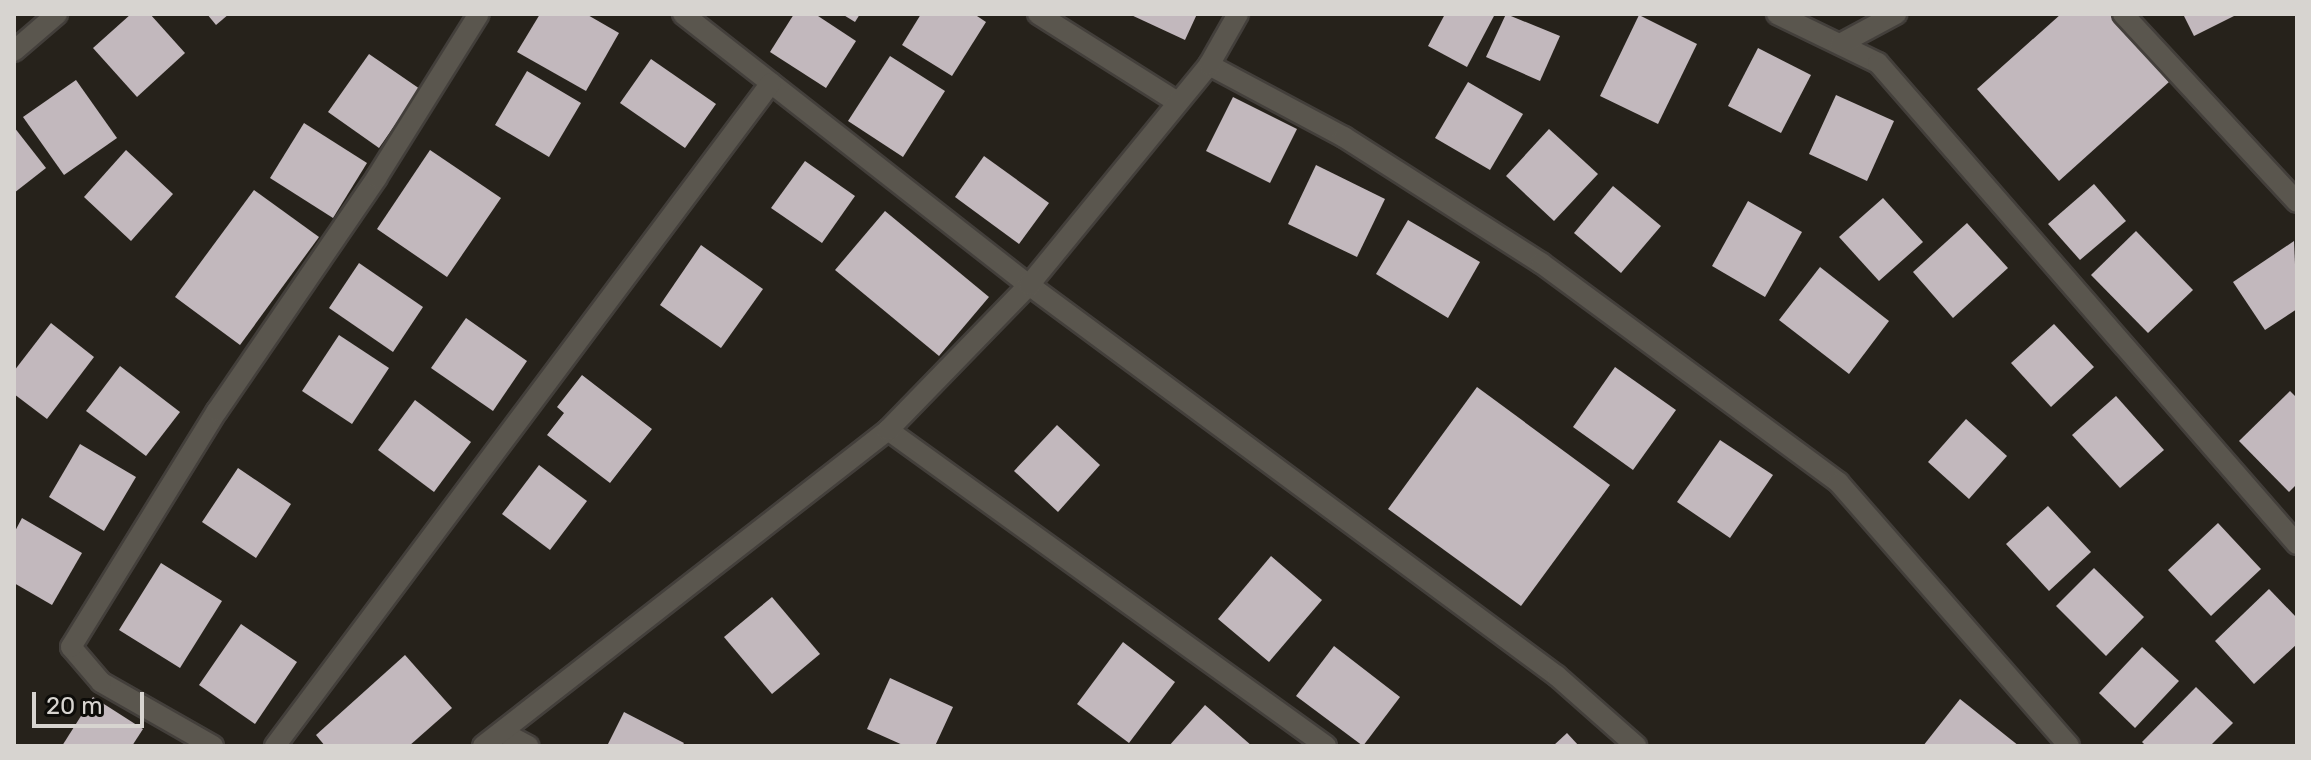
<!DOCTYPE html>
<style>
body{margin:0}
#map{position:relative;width:2311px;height:760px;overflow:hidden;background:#26221b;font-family:Rubik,sans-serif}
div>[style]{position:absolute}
.building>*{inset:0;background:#c2b8bd}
.roads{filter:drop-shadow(2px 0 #433f3b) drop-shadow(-2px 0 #433f3b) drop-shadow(0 2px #433f3b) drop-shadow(0 -2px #433f3b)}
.minor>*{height:20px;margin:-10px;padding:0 10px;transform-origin:10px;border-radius:10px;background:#5a564e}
span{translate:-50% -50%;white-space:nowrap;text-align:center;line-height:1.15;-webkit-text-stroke:8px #0d0c09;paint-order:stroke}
.frame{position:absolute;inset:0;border:16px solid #d7d4d0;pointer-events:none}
.scale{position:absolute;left:32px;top:692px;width:112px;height:36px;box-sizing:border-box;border:4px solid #d7d4d0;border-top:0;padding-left:10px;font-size:24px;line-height:28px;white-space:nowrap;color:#d7d4d0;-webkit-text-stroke:6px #0d0c09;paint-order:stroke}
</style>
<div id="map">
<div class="building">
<i style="clip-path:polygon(131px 14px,150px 14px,185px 53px,137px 97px,93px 48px)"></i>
<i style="clip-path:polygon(207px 14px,229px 14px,216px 25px)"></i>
<i style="clip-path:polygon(540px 14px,586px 14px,619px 33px,586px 91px,517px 52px)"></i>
<i style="clip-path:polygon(794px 14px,815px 14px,856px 41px,826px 88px,770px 52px)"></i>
<i style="clip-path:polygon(842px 14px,860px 14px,855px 22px)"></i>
<i style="clip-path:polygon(921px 14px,974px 14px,986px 22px,952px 76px,902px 45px)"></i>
<i style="clip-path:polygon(1129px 14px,1197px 14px,1185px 40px)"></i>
<i style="clip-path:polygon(1445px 14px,1495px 14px,1467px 67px,1428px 46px)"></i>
<i style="clip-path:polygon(1506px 14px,1560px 36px,1540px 81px,1486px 57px)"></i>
<i style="clip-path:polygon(2061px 14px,2109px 14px,2169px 82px,2059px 181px,1977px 89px)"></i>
<i style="clip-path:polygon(2183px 14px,2238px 14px,2194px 36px)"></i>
<i style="clip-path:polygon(1639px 15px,1697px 44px,1658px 124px,1600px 96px)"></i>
<i style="clip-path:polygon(1758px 48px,1811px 75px,1781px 133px,1728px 106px)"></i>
<i style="clip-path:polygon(369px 54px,420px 89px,379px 148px,328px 112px)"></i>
<i style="clip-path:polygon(890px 56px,945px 91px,903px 157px,848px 121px)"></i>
<i style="clip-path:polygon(651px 59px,716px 104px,685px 148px,620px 103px)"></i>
<i style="clip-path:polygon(527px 71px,581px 103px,549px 157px,495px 125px)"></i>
<i style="clip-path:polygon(76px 80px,117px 138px,64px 175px,23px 117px)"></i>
<i style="clip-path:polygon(1468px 82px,1523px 114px,1490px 170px,1435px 138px)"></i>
<i style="clip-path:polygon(1836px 95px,1894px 121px,1867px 181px,1809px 154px)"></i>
<i style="clip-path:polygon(1233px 97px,1297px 129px,1270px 183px,1206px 151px)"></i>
<i style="clip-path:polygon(304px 123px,367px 163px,333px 218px,270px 178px)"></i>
<i style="clip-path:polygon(14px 127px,46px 168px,14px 193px)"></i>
<i style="clip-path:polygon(1549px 129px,1598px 174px,1554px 221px,1506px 176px)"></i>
<i style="clip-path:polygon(126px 150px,173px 194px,131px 241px,84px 197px)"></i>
<i style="clip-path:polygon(430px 150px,501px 198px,447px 277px,377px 229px)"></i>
<i style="clip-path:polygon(984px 156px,1049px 203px,1019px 244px,955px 197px)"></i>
<i style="clip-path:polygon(805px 161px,855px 196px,822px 243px,771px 208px)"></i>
<i style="clip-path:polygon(1316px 165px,1385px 199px,1357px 257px,1288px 224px)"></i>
<i style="clip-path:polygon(2094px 184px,2126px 221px,2080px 260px,2048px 224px)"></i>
<i style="clip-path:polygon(1613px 186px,1661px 226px,1621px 273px,1574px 233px)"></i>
<i style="clip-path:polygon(254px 190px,319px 237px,240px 345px,175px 297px)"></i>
<i style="clip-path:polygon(1883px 198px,1923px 242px,1879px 281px,1839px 237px)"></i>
<i style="clip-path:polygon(1748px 201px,1802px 232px,1765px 297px,1712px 266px)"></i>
<i style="clip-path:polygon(885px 211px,989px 297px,939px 356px,835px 270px)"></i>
<i style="clip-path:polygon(1408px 220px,1480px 262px,1448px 318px,1376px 274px)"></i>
<i style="clip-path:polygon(1967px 223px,2008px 268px,1953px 318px,1913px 272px)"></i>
<i style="clip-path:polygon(2136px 231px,2193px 290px,2148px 333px,2091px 275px)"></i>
<i style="clip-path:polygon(2294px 241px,2297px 309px,2265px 330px,2233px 282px)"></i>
<i style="clip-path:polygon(701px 245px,763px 289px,721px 348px,660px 305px)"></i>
<i style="clip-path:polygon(359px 263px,423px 307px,393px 352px,329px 308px)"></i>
<i style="clip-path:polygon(1820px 267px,1889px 321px,1849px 374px,1779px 320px)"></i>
<i style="clip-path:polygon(466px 318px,527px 361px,493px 411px,431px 368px)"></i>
<i style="clip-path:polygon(51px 323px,94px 357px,47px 419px,14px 394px,14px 371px)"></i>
<i style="clip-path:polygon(2054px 324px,2094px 367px,2051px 407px,2011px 363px)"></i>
<i style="clip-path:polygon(339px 335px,389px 368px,352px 424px,302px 391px)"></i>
<i style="clip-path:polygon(120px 366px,180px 412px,146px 456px,86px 411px)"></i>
<i style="clip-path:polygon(1615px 367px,1676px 410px,1633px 470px,1573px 427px)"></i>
<i style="clip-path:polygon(582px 375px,652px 429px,610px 483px,547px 435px,564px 413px,557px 407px)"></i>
<i style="clip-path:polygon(1477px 387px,1610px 485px,1521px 606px,1388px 509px)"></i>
<i style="clip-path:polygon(2290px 391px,2297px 398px,2297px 484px,2289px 492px,2239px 441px)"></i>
<i style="clip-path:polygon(2116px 396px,2164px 450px,2120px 488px,2072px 435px)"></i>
<i style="clip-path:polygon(415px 400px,471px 442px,434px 492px,378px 450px)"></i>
<i style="clip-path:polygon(1966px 419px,2007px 456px,1969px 499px,1928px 462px)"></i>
<i style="clip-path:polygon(1057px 425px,1100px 465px,1058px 512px,1014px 471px)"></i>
<i style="clip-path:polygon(1720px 440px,1773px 475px,1730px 538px,1677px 502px)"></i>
<i style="clip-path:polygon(80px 444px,136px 477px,104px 531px,49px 497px)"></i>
<i style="clip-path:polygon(539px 465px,587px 501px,550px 550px,502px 514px)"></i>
<i style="clip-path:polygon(238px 468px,291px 504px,256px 558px,202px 522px)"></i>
<i style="clip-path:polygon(2048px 506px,2091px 552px,2049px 591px,2006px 544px)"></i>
<i style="clip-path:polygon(22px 518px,82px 553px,52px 605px,14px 583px,14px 533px)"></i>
<i style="clip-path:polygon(2218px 523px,2261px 569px,2211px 616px,2168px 570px)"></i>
<i style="clip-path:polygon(1271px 556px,1322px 600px,1269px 662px,1218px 619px)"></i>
<i style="clip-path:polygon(161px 563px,222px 601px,180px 668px,119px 630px)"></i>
<i style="clip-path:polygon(2094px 568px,2144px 617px,2106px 656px,2056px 606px)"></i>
<i style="clip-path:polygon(2269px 589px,2297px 618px,2297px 644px,2254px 684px,2215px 641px)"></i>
<i style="clip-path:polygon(772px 597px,820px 654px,772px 694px,724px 637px)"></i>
<i style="clip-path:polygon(241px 624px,297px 662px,255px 724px,199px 685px)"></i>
<i style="clip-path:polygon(1123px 642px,1175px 682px,1129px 743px,1077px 704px)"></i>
<i style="clip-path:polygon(1334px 646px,1400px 697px,1363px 746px,1296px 696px)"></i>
<i style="clip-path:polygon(2142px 647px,2179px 681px,2135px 728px,2099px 693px)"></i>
<i style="clip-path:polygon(405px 655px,452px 708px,409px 746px,325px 746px,316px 735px)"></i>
<i style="clip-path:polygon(890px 678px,953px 707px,935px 746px,905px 746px,867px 729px)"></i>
<i style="clip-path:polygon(2196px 687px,2233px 723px,2210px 746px,2146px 746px,2142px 742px)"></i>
<i style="clip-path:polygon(93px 697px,143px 729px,132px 746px,62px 746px)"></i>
<i style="clip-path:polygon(1960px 699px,2019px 746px,1923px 746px)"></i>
<i style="clip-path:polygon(1205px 705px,1252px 746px,1169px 746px)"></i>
<i style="clip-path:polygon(624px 712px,684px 743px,682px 746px,607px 746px)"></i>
<i style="clip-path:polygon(1567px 733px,1579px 746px,1553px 746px)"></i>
</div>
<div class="roads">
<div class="minor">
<i style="left:683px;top:14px;width:439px;rotate:38.1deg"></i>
<i style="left:1029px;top:285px;width:657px;rotate:36.52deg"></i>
<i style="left:1557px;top:676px;width:106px;rotate:41.5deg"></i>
<i style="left:1038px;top:14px;width:165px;rotate:32.3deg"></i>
<i style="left:1777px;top:14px;width:112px;rotate:25.9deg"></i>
<i style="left:1878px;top:63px;width:638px;rotate:48.94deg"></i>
<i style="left:2123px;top:14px;width:256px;rotate:47.2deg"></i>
<i style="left:1840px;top:44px;width:64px;rotate:-28.2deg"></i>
<i style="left:14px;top:51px;width:57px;rotate:-40.7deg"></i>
<i style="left:1209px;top:65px;width:153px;rotate:28.1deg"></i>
<i style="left:1344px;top:137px;width:234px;rotate:32.6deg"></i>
<i style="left:1541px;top:263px;width:370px;rotate:36.4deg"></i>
<i style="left:1839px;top:483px;width:349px;rotate:48.8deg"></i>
<i style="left:888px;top:430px;width:540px;rotate:35.81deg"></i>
<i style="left:502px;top:732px;width:30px;rotate:28deg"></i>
<i style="left:213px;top:746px;width:129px;rotate:-150.3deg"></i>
<i style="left:101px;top:682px;width:46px;rotate:-130.6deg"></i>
<i style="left:71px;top:647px;width:278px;rotate:-58.3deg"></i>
<i style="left:217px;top:411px;width:283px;rotate:-55.6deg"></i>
<i style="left:377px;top:177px;width:192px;rotate:-58deg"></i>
<i style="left:275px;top:746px;width:828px;rotate:-53.2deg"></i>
<i style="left:483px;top:746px;width:514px;rotate:-37.96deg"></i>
<i style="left:888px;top:430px;width:202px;rotate:-45.8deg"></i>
<i style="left:1029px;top:285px;width:284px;rotate:-50.7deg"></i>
<i style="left:1209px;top:65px;width:59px;rotate:-60.4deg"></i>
</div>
</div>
<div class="frame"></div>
<div class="scale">20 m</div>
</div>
